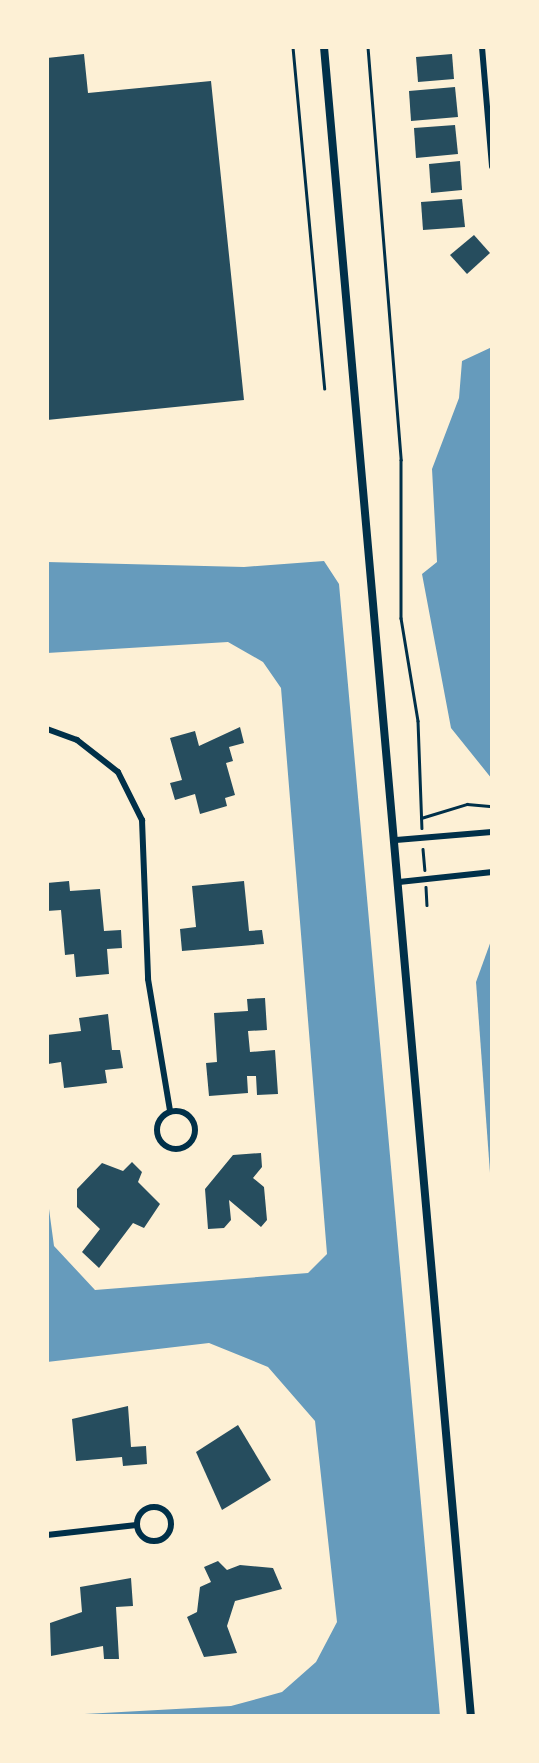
<!DOCTYPE html>
<style>
body{margin:0}
#map{position:relative;width:539px;height:1763px;overflow:hidden;background:#fdf0d5;font-family:Commissioner,sans-serif}
div>[style]{position:absolute}
.water>*{inset:0;background:#669bbc}
.building>*{inset:0;background:#264d5e}
.path>*{height:2.5px;margin:-1.25px;padding:0 1.25px;transform-origin:1.25px;border-radius:1.25px;background:#003049}
.minor>*{height:6px;margin:-3px;padding:0 3px;transform-origin:3px;border-radius:3px;background:#003049}
.minor>.ring{margin:-3px;padding:0;box-sizing:content-box;background:none;border:6px solid #003049;border-radius:50%}
.tertiary>*{height:8px;margin:-4px;padding:0 4px;transform-origin:4px;border-radius:4px;background:#003049}
span{translate:-50% -50%;white-space:nowrap;text-align:center;line-height:1.15;-webkit-text-stroke:6px #fdf0d5;paint-order:stroke}
.frame{position:absolute;inset:0;border:49px solid #fdf0d5;pointer-events:none}
</style>
<div id="map">
<div class="water">
<i style="clip-path:polygon(492px 347px,492px 779px,451px 728px,422px 574px,437px 562px,432px 469px,459px 398px,462px 361px)"></i>
<i style="clip-path:polygon(324px 561px,339px 584px,440px 1716px,48px 1716px,231px 1706px,282px 1692px,316px 1662px,337px 1622px,315px 1421px,268px 1367px,209px 1343px,47px 1362px,47px 1194px,54px 1246px,95px 1290px,308px 1273px,327px 1254px,281px 688px,263px 662px,228px 642px,47px 653px,47px 562px,244px 567px)"></i>
<i style="clip-path:polygon(492px 938px,492px 1200px,476px 982px)"></i>
</div>
<div class="building">
<i style="clip-path:polygon(84px 54px,88px 93px,211px 81px,244px 400px,47px 420px,47px 58px)"></i>
<i style="clip-path:polygon(452px 54px,454px 79px,418px 82px,416px 57px)"></i>
<i style="clip-path:polygon(455px 87px,458px 117px,411px 121px,409px 91px)"></i>
<i style="clip-path:polygon(455px 125px,458px 154px,416px 158px,414px 128px)"></i>
<i style="clip-path:polygon(460px 161px,462px 190px,431px 193px,429px 164px)"></i>
<i style="clip-path:polygon(462px 199px,465px 227px,423px 230px,421px 202px)"></i>
<i style="clip-path:polygon(474px 235px,490px 253px,467px 274px,450px 255px)"></i>
<i style="clip-path:polygon(240px 727px,244px 743px,229px 747px,233px 761px,226px 763px,235px 795px,225px 798px,227px 806px,200px 814px,195px 794px,175px 800px,170px 783px,182px 780px,170px 738px,195px 731px,199px 746px)"></i>
<i style="clip-path:polygon(69px 881px,70px 891px,100px 889px,104px 931px,121px 930px,122px 948px,107px 949px,109px 974px,76px 977px,74px 954px,65px 955px,61px 910px,47px 911px,47px 883px)"></i>
<i style="clip-path:polygon(244px 881px,249px 931px,262px 930px,264px 944px,182px 951px,180px 929px,196px 927px,192px 886px)"></i>
<i style="clip-path:polygon(265px 998px,267px 1030px,248px 1031px,250px 1052px,275px 1050px,278px 1094px,257px 1095px,256px 1076px,247px 1076px,248px 1093px,209px 1096px,206px 1063px,217px 1062px,214px 1013px,248px 1011px,247px 999px)"></i>
<i style="clip-path:polygon(108px 1014px,112px 1050px,120px 1050px,123px 1068px,105px 1070px,107px 1083px,64px 1088px,61px 1062px,48px 1064px,47px 1035px,81px 1031px,79px 1018px)"></i>
<i style="clip-path:polygon(261px 1153px,262px 1167px,253px 1178px,264px 1187px,267px 1220px,261px 1227px,229px 1200px,231px 1220px,224px 1228px,208px 1229px,205px 1189px,233px 1155px)"></i>
<i style="clip-path:polygon(132px 1162px,142px 1172px,138px 1182px,160px 1204px,144px 1228px,133px 1223px,99px 1268px,82px 1252px,100px 1229px,77px 1207px,77px 1189px,102px 1163px,123px 1171px)"></i>
<i style="clip-path:polygon(128px 1406px,131px 1447px,146px 1446px,147px 1464px,123px 1466px,122px 1457px,76px 1461px,72px 1419px)"></i>
<i style="clip-path:polygon(238px 1425px,271px 1480px,222px 1510px,196px 1452px)"></i>
<i style="clip-path:polygon(218px 1561px,227px 1570px,240px 1565px,273px 1568px,282px 1589px,235px 1601px,227px 1626px,237px 1653px,204px 1657px,187px 1617px,197px 1612px,200px 1587px,211px 1582px,204px 1567px)"></i>
<i style="clip-path:polygon(131px 1578px,133px 1606px,116px 1607px,119px 1659px,104px 1659px,103px 1646px,51px 1656px,50px 1623px,82px 1612px,80px 1587px)"></i>
</div>
<div class="path">
<i style="left:293px;top:47px;width:343px;rotate:84.7deg"></i>
<i style="left:368px;top:47px;width:414px;rotate:85.4deg"></i>
<i style="left:401px;top:460px;width:158px;rotate:90deg"></i>
<i style="left:401px;top:618px;width:104px;rotate:80.6deg"></i>
<i style="left:418px;top:721px;width:107px;rotate:87.9deg"></i>
<i style="left:421px;top:818px;width:48px;rotate:-16.9deg"></i>
<i style="left:467px;top:804px;width:25px;rotate:5deg"></i>
<i style="left:423px;top:849px;width:21px;rotate:85deg"></i>
<i style="left:426px;top:887px;width:18px;rotate:87deg"></i>
</div>
<div class="minor">
<i style="left:482px;top:47px;width:120px;rotate:85.2deg"></i>
<i style="left:47px;top:729px;width:32px;rotate:20deg"></i>
<i style="left:77px;top:740px;width:52px;rotate:38deg"></i>
<i style="left:118px;top:772px;width:54px;rotate:63.4deg"></i>
<i style="left:142px;top:820px;width:159px;rotate:87.8deg"></i>
<i style="left:148px;top:979px;width:134px;rotate:80.5deg"></i>
<i style="left:396px;top:840px;width:96px;rotate:-4.8deg"></i>
<i style="left:399px;top:882px;width:94px;rotate:-6.1deg"></i>
<i class="ring" style="left:157px;top:1111px;width:32px;height:32px"></i>
<i class="ring" style="left:137px;top:1507px;width:28px;height:28px"></i>
<i style="left:47px;top:1535px;width:90px;rotate:-6.4deg"></i>
</div>
<div class="tertiary">
<i style="left:324px;top:47px;width:1675px;rotate:84.97deg"></i>
</div>
<div class="frame"></div>
</div>
